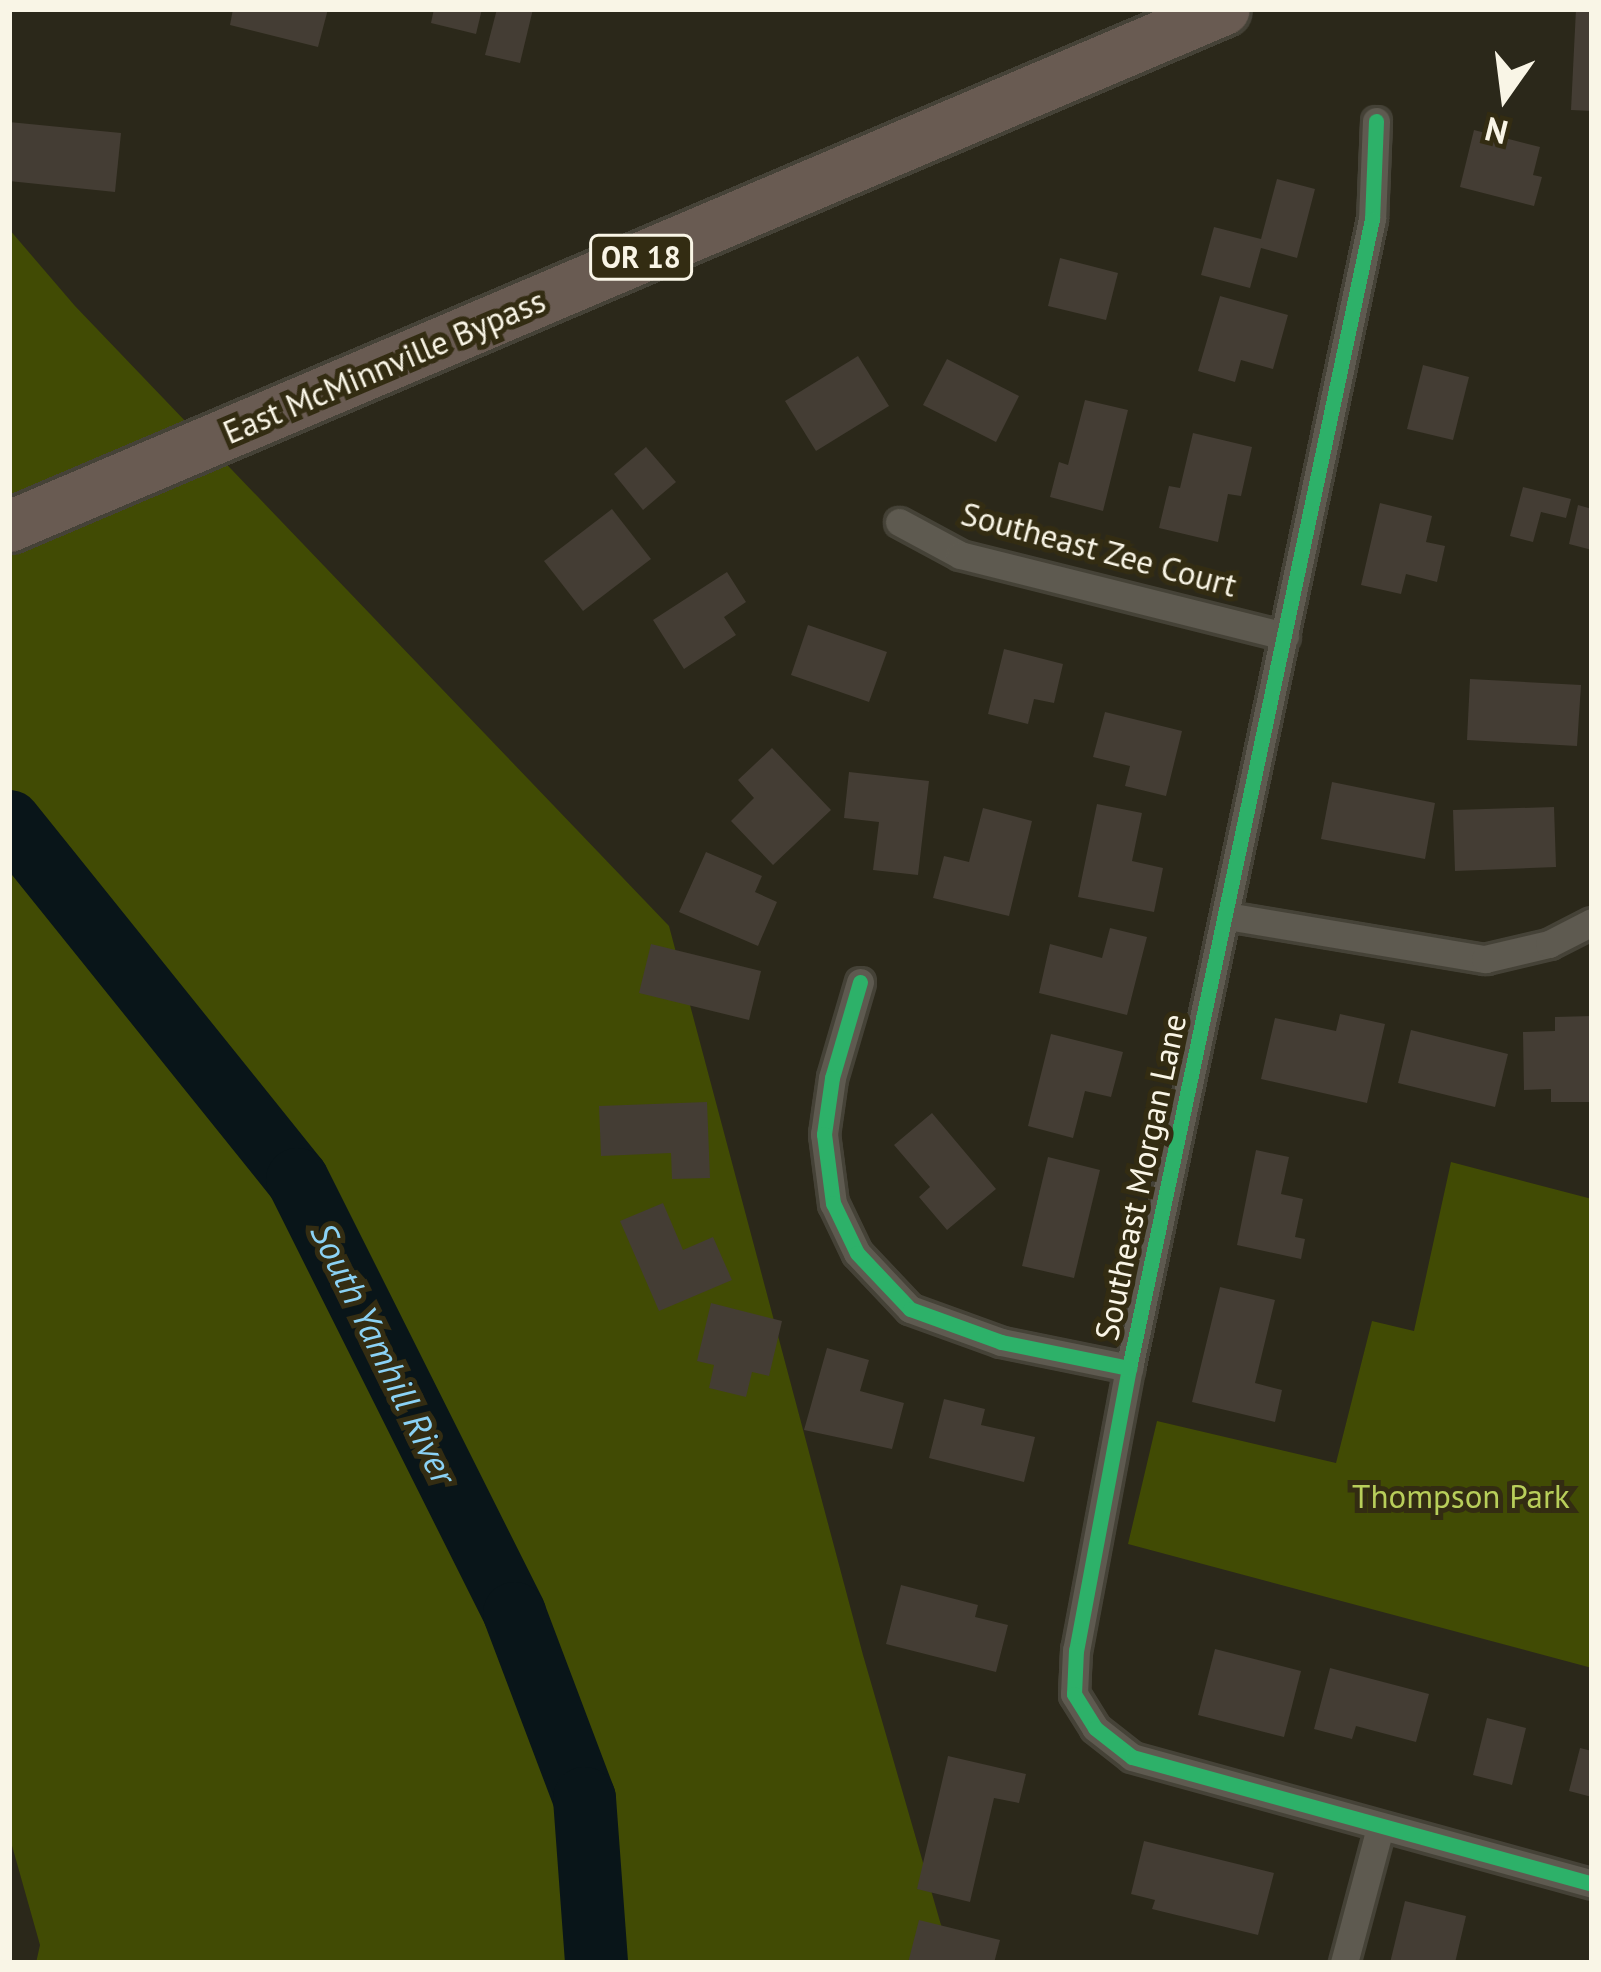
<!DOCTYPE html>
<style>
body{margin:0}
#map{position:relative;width:1601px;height:1972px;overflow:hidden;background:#2b281a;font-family:"PT Sans",sans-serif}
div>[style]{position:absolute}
.green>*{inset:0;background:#414b04}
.river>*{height:63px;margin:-31.5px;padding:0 31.5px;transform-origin:31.5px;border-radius:31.5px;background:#091519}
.building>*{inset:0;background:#443d34}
.roads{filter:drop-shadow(3px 0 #454237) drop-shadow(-3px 0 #454237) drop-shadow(0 3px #454237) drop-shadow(0 -3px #454237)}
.street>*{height:27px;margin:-13.5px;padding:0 13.5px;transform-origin:13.5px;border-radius:13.5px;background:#5e5a50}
.highway>*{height:51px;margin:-25.5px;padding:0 25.5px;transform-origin:25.5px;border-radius:25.5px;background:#695b52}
.cycleway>*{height:15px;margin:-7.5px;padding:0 7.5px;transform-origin:7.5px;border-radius:7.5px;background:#2db169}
span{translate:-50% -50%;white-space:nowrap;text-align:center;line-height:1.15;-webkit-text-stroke:10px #332c12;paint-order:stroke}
.shield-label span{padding:3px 9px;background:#332c12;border:3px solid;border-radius:9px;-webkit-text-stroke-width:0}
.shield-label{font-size:30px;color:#f9f5e6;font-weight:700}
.street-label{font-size:33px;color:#f9f5e6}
.park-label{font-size:33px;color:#b8ce5a}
.water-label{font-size:36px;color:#8bd2f5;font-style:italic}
.frame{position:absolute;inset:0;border:12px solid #f9f5e6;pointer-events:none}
.north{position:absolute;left:1445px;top:36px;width:120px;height:120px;-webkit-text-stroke:9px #332c12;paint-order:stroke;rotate:194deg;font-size:33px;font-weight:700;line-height:48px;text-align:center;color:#f9f5e6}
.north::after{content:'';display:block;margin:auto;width:42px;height:54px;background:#f9f5e6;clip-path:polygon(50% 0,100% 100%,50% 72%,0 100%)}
</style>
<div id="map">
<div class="green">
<i style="clip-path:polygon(9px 229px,75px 306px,669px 926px,863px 1655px,952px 1963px,36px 1963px,40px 1945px,9px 1835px)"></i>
<i style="clip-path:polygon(1451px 1162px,1592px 1199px,1592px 1668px,1128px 1544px,1157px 1421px,1336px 1463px,1372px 1321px,1414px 1331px)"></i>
</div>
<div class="river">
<i style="left:9px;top:821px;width:459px;rotate:51.2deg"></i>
<i style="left:297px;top:1179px;width:485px;rotate:63.4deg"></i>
<i style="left:514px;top:1613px;width:198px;rotate:69.3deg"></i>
<i style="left:584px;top:1798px;width:165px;rotate:85.8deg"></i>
</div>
<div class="building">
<i style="clip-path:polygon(233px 9px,328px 9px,318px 47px,230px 25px)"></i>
<i style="clip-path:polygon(434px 9px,482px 9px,476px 34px,431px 23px)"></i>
<i style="clip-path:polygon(497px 9px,533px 9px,520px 63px,485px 55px)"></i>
<i style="clip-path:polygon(1576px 9px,1592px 9px,1592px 111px,1571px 110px)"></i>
<i style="clip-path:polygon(9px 122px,121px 133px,115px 192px,9px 181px)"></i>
<i style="clip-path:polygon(1474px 130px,1540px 147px,1533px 175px,1542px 177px,1534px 206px,1460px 187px)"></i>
<i style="clip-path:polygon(1277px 179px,1315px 189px,1297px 258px,1261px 248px,1250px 288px,1201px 275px,1214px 227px,1261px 239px)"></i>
<i style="clip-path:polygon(1060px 258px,1118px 273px,1106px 320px,1048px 306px)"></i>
<i style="clip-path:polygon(1220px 296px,1288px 315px,1273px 369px,1241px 360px,1235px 382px,1198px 371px)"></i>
<i style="clip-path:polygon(858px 356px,889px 406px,816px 451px,785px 401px)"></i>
<i style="clip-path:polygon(947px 359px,1019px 396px,996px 442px,923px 405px)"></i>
<i style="clip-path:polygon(1423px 365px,1469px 377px,1453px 440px,1407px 429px)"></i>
<i style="clip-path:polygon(1085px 400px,1128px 410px,1103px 511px,1050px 497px,1059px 462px,1068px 465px)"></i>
<i style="clip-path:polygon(1193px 433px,1252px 447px,1241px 496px,1228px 494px,1218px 542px,1159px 528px,1169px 486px,1180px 488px)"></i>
<i style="clip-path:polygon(646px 447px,676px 482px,643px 510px,614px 474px)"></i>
<i style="clip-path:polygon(1523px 487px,1571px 499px,1566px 518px,1541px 512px,1533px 542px,1510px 536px)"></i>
<i style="clip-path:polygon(1380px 503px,1432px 516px,1426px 542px,1445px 546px,1437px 582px,1406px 574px,1401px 594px,1361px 585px)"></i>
<i style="clip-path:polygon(1578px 505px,1592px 509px,1592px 550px,1569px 544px)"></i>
<i style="clip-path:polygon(612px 509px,651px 559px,583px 611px,544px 561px)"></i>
<i style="clip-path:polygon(727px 572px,746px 602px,724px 617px,736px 635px,684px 669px,653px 620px)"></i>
<i style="clip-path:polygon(808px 625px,887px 652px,869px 702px,791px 675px)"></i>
<i style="clip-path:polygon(1004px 649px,1063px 664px,1054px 703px,1034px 699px,1028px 724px,988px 714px)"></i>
<i style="clip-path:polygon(1470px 679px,1581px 685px,1577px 746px,1467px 740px)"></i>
<i style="clip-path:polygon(1105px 712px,1182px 731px,1166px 796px,1125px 786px,1130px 766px,1093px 757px)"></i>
<i style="clip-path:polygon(772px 748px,831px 810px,773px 865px,731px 821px,754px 798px,738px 780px)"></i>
<i style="clip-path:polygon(849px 772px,929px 781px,918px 875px,873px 870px,879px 822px,844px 818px)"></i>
<i style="clip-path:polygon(1332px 782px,1435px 803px,1425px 859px,1321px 839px)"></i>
<i style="clip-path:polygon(1097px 804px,1142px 813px,1132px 861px,1163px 868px,1154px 912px,1078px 897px)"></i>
<i style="clip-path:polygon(1554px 807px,1556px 867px,1455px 871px,1453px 810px)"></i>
<i style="clip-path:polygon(983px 808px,1032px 821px,1009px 916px,933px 898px,944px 856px,969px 862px)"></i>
<i style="clip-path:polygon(706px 852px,762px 876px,755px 892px,777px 902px,758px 946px,679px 912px)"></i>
<i style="clip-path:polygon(1110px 928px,1147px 937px,1127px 1015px,1039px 993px,1050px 944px,1102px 958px)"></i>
<i style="clip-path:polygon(651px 944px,761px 971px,749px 1020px,639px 993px)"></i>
<i style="clip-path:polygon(1340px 1014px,1385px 1024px,1367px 1103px,1261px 1079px,1275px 1018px,1336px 1031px)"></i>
<i style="clip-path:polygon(1592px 1016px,1592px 1102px,1551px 1102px,1551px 1089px,1524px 1090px,1523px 1032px,1555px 1031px,1555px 1017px)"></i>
<i style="clip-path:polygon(1411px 1030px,1508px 1054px,1495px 1107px,1398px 1083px)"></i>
<i style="clip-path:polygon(1051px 1034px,1123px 1052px,1111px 1097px,1085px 1091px,1073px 1138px,1028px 1126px)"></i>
<i style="clip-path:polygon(707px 1102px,710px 1178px,672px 1179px,671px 1153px,601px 1156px,599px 1106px)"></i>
<i style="clip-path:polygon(932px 1113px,996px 1189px,947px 1230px,919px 1197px,930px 1187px,894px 1145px)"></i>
<i style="clip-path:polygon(1256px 1150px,1289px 1157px,1281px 1194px,1303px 1199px,1295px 1237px,1305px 1239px,1301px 1259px,1237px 1245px)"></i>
<i style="clip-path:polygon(1048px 1157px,1100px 1170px,1074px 1278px,1022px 1266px)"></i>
<i style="clip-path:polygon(663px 1203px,683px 1250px,713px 1237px,732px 1280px,659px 1311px,620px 1221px)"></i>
<i style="clip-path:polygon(1220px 1287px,1275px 1300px,1255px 1383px,1282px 1390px,1275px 1422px,1192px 1402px)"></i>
<i style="clip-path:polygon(711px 1303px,782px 1321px,769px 1376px,752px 1372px,746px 1397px,709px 1388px,714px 1365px,697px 1361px)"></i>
<i style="clip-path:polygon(827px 1348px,869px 1360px,860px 1391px,904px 1403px,892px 1449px,804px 1430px)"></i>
<i style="clip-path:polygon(944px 1399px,985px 1409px,981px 1425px,1035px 1437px,1024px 1482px,929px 1458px)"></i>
<i style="clip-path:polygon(901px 1585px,978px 1605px,975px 1617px,1008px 1625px,996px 1672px,886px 1644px)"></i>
<i style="clip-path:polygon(1215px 1649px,1301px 1671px,1284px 1737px,1198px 1715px)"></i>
<i style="clip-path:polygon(1330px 1668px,1429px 1694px,1416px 1742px,1356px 1726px,1352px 1739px,1314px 1729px)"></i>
<i style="clip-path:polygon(1487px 1718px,1526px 1728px,1512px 1785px,1473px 1775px)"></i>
<i style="clip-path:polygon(1580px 1748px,1592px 1751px,1592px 1797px,1569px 1791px)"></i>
<i style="clip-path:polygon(948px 1756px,1026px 1774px,1019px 1803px,994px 1798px,970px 1902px,917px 1889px)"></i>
<i style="clip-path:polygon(1144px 1841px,1274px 1873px,1258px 1935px,1152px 1909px,1155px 1900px,1131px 1894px)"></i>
<i style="clip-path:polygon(1405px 1901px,1466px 1916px,1455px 1963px,1390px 1963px)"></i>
<i style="clip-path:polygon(919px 1920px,1000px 1940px,994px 1963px,908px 1963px)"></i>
</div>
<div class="roads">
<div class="street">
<i style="left:1376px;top:121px;width:98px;rotate:92.3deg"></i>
<i style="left:1372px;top:219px;width:1174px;rotate:101.94deg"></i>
<i style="left:1129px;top:1368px;width:287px;rotate:100.6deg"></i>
<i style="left:1076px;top:1650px;width:44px;rotate:92.6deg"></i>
<i style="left:1074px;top:1694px;width:40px;rotate:58deg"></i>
<i style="left:1095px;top:1728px;width:47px;rotate:38.1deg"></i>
<i style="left:1132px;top:1757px;width:477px;rotate:15.4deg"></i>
<i style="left:899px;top:522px;width:69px;rotate:28.4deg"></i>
<i style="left:960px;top:555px;width:335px;rotate:14deg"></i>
<i style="left:1227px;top:916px;width:262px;rotate:9.5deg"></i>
<i style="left:1485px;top:959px;width:66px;rotate:-13.2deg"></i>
<i style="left:1549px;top:944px;width:48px;rotate:-27.1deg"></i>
<i style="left:860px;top:982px;width:100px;rotate:106.3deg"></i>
<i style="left:832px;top:1078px;width:57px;rotate:98.1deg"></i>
<i style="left:824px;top:1134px;width:70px;rotate:82.6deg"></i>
<i style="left:833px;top:1203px;width:55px;rotate:64.4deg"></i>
<i style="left:857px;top:1253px;width:77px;rotate:46.6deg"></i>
<i style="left:910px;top:1309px;width:97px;rotate:19.9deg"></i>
<i style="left:1001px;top:1342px;width:131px;rotate:11.5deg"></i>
<i style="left:1344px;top:1963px;width:140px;rotate:-75.1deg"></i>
</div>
<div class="highway">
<i style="left:9px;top:526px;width:1320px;rotate:-23.05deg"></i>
</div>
</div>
<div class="cycleway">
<i style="left:1376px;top:121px;width:98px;rotate:92.3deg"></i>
<i style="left:1372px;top:219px;width:1174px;rotate:101.94deg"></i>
<i style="left:1129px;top:1368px;width:287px;rotate:100.6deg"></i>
<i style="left:1076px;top:1650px;width:44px;rotate:92.6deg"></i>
<i style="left:1074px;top:1694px;width:40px;rotate:58deg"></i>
<i style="left:1095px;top:1728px;width:47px;rotate:38.1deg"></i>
<i style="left:1132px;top:1757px;width:477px;rotate:15.4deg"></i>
<i style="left:860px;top:982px;width:100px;rotate:106.3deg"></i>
<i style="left:832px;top:1078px;width:57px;rotate:98.1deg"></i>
<i style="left:824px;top:1134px;width:70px;rotate:82.6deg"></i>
<i style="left:833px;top:1203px;width:55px;rotate:64.4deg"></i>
<i style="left:857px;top:1253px;width:77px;rotate:46.6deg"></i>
<i style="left:910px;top:1309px;width:97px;rotate:19.9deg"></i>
<i style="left:1001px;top:1342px;width:131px;rotate:11.5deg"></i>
</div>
<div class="shield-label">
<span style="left:641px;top:257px">OR 18</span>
</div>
<div class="street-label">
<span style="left:384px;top:366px;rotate:-23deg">East McMinnville Bypass</span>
<span style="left:1099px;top:549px;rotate:15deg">Southeast Zee Court</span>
<span style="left:1140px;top:1177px;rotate:-78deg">Southeast Morgan Lane</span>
</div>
<div class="park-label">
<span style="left:1461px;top:1496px">Thompson Park</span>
</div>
<div class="water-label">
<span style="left:384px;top:1353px;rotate:64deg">South Yamhill River</span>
</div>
<div class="frame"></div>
<div class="north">N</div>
</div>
